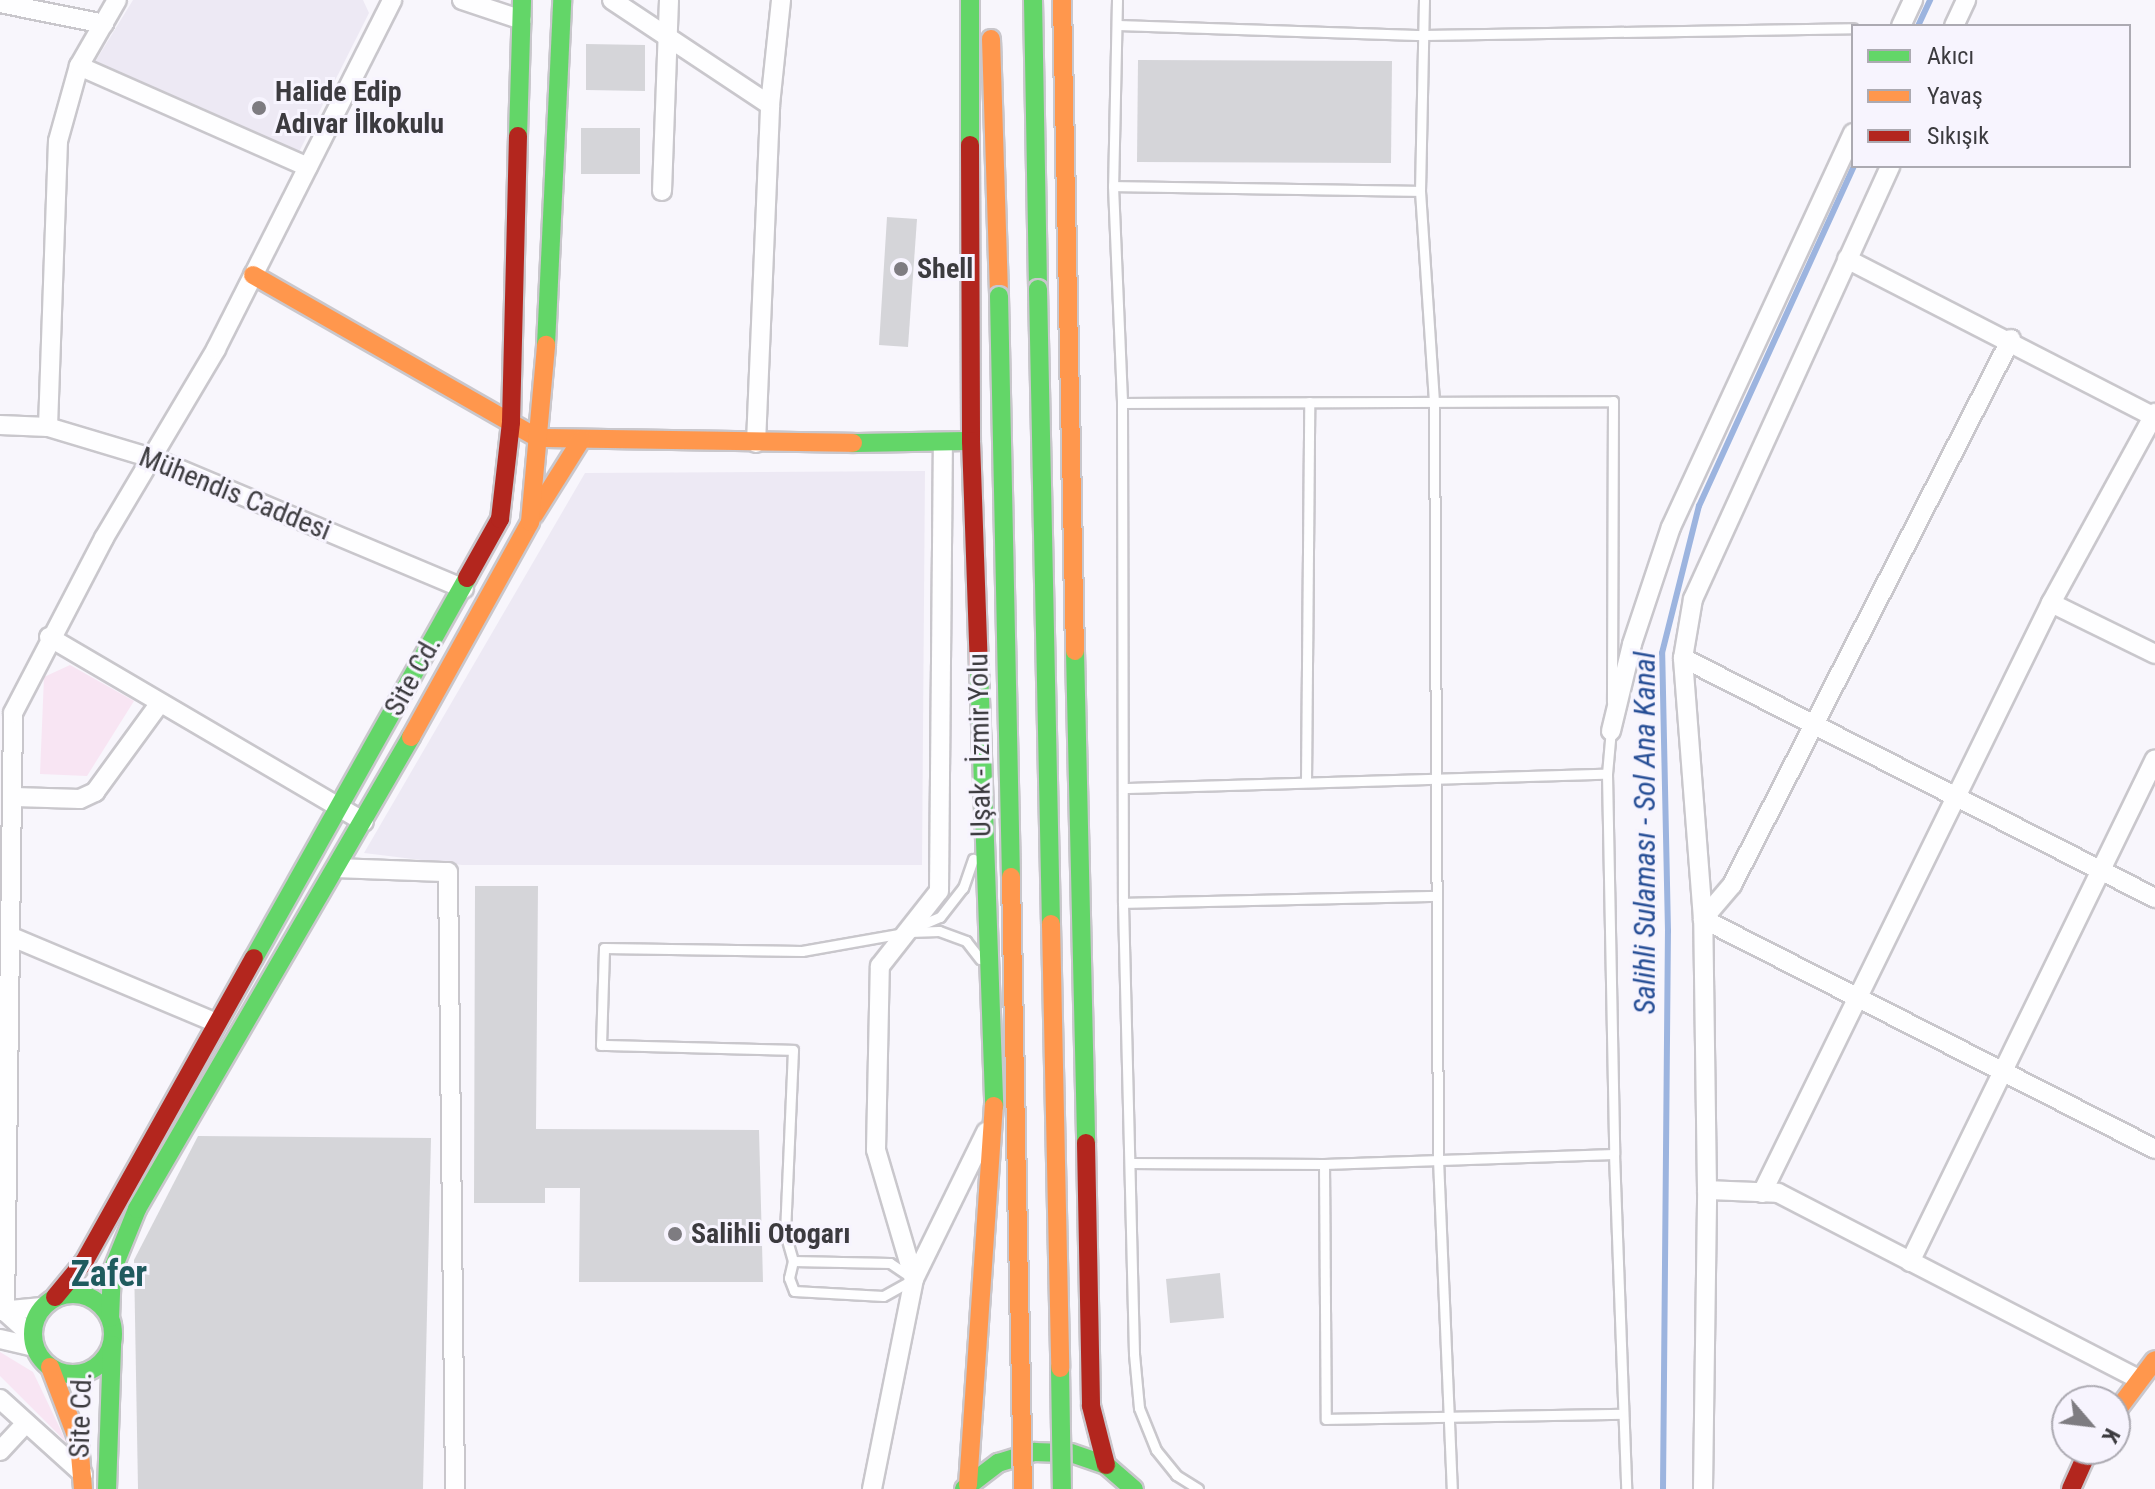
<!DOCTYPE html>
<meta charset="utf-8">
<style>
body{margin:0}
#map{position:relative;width:2155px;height:1489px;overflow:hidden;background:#f8f6fc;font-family:"Roboto Condensed",sans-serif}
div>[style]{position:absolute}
.built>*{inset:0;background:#ede9f4}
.green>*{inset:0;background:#f8e5f3}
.stream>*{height:6px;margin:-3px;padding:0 3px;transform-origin:3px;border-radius:3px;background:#9cb4df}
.building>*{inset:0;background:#d5d5d9}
.roads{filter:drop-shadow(2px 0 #c9c7cc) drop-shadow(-2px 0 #c9c7cc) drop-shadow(0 2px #c9c7cc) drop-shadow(0 -2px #c9c7cc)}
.lane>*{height:9px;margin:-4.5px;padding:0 4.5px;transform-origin:4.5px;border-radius:4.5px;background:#fefeff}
.street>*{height:18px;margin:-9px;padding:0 9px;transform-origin:9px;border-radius:9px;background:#fefeff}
.fast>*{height:18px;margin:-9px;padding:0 9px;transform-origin:9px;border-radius:9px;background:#63d668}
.fast>.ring{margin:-9px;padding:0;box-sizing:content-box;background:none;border:18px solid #63d668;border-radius:50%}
.slow>*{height:18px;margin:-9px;padding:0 9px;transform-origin:9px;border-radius:9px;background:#ff974d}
.jam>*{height:18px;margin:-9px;padding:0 9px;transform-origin:9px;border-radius:9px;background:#b3261e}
.bridges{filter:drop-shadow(2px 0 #c9c7cc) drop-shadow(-2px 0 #c9c7cc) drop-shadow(0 2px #c9c7cc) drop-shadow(0 -2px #c9c7cc)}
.fast-bridge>*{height:18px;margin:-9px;padding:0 9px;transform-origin:9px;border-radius:9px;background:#63d668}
.slow-bridge>*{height:18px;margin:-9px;padding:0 9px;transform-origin:9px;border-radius:9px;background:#ff974d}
.dots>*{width:22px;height:22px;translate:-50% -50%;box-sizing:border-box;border:4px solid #f7f4fe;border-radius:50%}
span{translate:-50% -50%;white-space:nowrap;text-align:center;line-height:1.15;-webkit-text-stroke:6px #f7f4fe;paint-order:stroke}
.poi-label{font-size:28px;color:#3c3b3f;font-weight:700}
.left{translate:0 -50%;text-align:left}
.street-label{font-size:28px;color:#3c3b3f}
.water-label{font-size:30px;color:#254d95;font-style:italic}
.district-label{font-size:36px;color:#1f5a5e;font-weight:700}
.legend{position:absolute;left:1851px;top:24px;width:280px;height:144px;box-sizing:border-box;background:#f7f4fe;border:2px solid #acaab2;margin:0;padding:10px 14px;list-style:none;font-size:24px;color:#3c3b3f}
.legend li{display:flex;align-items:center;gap:16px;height:40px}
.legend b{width:40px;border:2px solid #acaab2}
.north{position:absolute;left:2051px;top:1385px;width:80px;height:80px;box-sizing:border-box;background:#f7f4fe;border:2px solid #acaab2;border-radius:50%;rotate:118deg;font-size:22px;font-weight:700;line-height:32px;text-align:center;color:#3c3b3f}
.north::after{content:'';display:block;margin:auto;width:28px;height:36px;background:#7e7c81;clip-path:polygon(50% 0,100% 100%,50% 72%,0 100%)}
</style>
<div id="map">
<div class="built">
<i style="clip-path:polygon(133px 0,363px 0,369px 13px,298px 154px,95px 62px)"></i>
<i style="clip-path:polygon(925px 471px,922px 865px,462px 865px,364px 853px,585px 473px)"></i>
</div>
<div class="green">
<i style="clip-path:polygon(70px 665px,134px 701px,87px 776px,40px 774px,44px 677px)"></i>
<i style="clip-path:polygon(0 1352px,33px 1372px,67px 1443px,0 1376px)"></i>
</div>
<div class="stream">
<i style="left:1918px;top:26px;width:29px;rotate:-65deg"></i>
<i style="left:1663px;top:1489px;width:558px;rotate:-89.49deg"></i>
<i style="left:1668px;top:931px;width:278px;rotate:-91.2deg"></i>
<i style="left:1662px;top:653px;width:152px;rotate:-75.9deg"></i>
<i style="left:1699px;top:506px;width:374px;rotate:-65.5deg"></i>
</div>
<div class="building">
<i style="clip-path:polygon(586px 44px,645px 45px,645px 91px,586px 90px)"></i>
<i style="clip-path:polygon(1138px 60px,1392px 61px,1391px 163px,1137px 162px)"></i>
<i style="clip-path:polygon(581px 128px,640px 128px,640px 174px,581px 174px)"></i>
<i style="clip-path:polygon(887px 217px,917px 219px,908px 347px,879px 345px)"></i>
<i style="clip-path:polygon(475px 886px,538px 886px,536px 1129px,759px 1130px,763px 1282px,579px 1282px,580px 1188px,545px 1188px,545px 1203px,474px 1203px)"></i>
<i style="clip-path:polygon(198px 1136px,431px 1138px,423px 1489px,138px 1489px,134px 1260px)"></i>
<i style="clip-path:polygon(1220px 1273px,1224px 1318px,1170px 1323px,1166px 1279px)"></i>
</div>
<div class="roads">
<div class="lane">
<i style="left:1117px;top:0;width:186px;rotate:91.2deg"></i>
<i style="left:1113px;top:186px;width:217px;rotate:87.6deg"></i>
<i style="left:1122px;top:403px;width:500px;rotate:89.89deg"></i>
<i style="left:1123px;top:903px;width:451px;rotate:88.6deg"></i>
<i style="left:1134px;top:1354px;width:54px;rotate:84.7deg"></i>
<i style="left:1139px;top:1408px;width:45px;rotate:68deg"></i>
<i style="left:1156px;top:1450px;width:32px;rotate:51deg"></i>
<i style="left:1176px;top:1475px;width:26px;rotate:32deg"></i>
<i style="left:1424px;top:0;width:191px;rotate:91.2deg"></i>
<i style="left:1420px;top:191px;width:209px;rotate:86.2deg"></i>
<i style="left:1434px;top:400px;width:759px;rotate:89.7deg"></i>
<i style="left:1438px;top:1159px;width:330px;rotate:87.6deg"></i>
<i style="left:1118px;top:25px;width:306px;rotate:1.9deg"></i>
<i style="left:1424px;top:35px;width:429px;rotate:-0.9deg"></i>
<i style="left:1113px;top:186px;width:307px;rotate:0.9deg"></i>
<i style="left:1122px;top:403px;width:491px;rotate:-0.2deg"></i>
<i style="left:1613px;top:401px;width:301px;rotate:90.2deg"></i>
<i style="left:1611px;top:729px;width:45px;rotate:95.1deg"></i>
<i style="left:1607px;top:774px;width:380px;rotate:88.9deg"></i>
<i style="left:1614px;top:1154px;width:335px;rotate:87.9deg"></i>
<i style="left:1306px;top:781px;width:379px;rotate:-89.5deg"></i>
<i style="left:1124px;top:788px;width:483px;rotate:-1.7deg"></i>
<i style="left:1123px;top:903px;width:313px;rotate:-1.3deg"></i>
<i style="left:916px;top:927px;width:26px;rotate:-23deg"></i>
<i style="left:940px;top:917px;width:37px;rotate:-52deg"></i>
<i style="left:963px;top:888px;width:31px;rotate:-71deg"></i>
<i style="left:909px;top:932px;width:30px;rotate:-2deg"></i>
<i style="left:939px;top:931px;width:29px;rotate:20deg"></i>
<i style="left:966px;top:941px;width:23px;rotate:52deg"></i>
<i style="left:1130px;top:1163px;width:194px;rotate:0.3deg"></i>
<i style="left:1324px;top:1164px;width:290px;rotate:-2deg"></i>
<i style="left:1324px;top:1164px;width:255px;rotate:89.6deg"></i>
<i style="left:1326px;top:1419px;width:294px;rotate:-1deg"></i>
<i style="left:793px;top:1261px;width:97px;rotate:1.2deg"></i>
<i style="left:890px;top:1263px;width:29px;rotate:34deg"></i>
<i style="left:914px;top:1279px;width:35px;rotate:151deg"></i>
<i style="left:883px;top:1296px;width:89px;rotate:-176.8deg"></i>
<i style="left:794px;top:1291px;width:14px;rotate:-111deg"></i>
<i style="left:789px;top:1278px;width:17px;rotate:-77deg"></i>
<i style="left:793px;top:1261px;width:29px;rotate:-106deg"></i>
<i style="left:785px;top:1233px;width:183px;rotate:-87.5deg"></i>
<i style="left:793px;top:1050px;width:192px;rotate:-178.5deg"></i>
<i style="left:601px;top:1045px;width:97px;rotate:-88.2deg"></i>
<i style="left:604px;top:948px;width:198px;rotate:0.9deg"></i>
<i style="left:802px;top:951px;width:104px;rotate:-10deg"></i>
</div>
<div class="street">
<i style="left:462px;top:0;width:63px;rotate:18.4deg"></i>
<i style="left:612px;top:0;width:190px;rotate:33.6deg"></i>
<i style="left:0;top:3px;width:106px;rotate:11.4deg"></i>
<i style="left:1901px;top:26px;width:29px;rotate:-65deg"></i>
<i style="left:1954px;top:26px;width:29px;rotate:-65deg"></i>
<i style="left:79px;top:66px;width:250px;rotate:23.8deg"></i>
<i style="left:662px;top:191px;width:191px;rotate:-87.9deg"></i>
<i style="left:1847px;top:259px;width:346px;rotate:27.2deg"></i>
<i style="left:2011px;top:339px;width:613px;rotate:117.07deg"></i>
<i style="left:1732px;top:885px;width:45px;rotate:130.5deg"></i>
<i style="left:1703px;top:919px;width:507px;rotate:26.97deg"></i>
<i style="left:0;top:425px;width:48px;rotate:2.4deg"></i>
<i style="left:48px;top:427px;width:112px;rotate:16.7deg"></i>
<i style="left:155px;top:459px;width:335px;rotate:22.8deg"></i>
<i style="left:48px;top:427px;width:286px;rotate:-88deg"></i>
<i style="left:58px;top:141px;width:78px;rotate:-74.4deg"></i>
<i style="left:79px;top:66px;width:76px;rotate:-60.1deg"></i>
<i style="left:756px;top:443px;width:338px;rotate:-87.6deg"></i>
<i style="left:770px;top:105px;width:106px;rotate:-84deg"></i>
<i style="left:2051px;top:603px;width:116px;rotate:26.1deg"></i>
<i style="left:49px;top:637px;width:365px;rotate:30.4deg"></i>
<i style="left:1683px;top:658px;width:530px;rotate:26.95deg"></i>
<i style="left:1611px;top:731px;width:89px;rotate:-76.4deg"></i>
<i style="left:1632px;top:644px;width:123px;rotate:-71.6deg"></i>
<i style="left:1671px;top:527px;width:434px;rotate:-65.2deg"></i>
<i style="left:15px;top:797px;width:65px;rotate:1.8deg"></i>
<i style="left:80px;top:799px;width:17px;rotate:-25deg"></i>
<i style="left:95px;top:792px;width:110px;rotate:-53.9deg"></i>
<i style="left:337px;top:868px;width:111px;rotate:2.1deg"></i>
<i style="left:448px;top:872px;width:617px;rotate:89.35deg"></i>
<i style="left:12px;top:937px;width:222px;rotate:22.8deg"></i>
<i style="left:1707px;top:1190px;width:71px;rotate:2.4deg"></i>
<i style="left:1778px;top:1193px;width:407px;rotate:27.3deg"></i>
<i style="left:1762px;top:1193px;width:657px;rotate:-63.9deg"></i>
<i style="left:2051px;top:603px;width:217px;rotate:-61.3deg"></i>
<i style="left:1910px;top:1262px;width:559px;rotate:-64.03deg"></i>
<i style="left:914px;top:1279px;width:164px;rotate:-63.9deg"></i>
<i style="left:0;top:1311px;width:42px;rotate:-5.4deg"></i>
<i style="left:32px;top:1336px;width:36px;rotate:-138deg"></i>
<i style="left:5px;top:1312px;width:599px;rotate:-89.23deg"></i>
<i style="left:13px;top:713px;width:197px;rotate:-62.5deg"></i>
<i style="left:104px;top:538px;width:220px;rotate:-59.3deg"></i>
<i style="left:216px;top:349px;width:391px;rotate:-63.2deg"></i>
<i style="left:0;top:1339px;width:35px;rotate:13deg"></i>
<i style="left:0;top:1399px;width:112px;rotate:42.1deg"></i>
<i style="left:0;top:1451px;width:38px;rotate:-47deg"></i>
<i style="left:872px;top:1489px;width:214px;rotate:-78.7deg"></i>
<i style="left:914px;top:1279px;width:134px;rotate:-106.4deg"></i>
<i style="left:876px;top:1150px;width:184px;rotate:-88.8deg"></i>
<i style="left:880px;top:966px;width:95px;rotate:-51.8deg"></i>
<i style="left:939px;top:891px;width:446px;rotate:-89.5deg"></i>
<i style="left:1703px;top:1489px;width:299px;rotate:-89.2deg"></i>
<i style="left:1707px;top:1190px;width:271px;rotate:-90.8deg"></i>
<i style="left:1703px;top:919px;width:262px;rotate:-94.4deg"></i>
<i style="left:1683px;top:658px;width:60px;rotate:-80.4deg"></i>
<i style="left:1693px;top:599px;width:476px;rotate:-65.5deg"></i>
</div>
<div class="fast">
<i style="left:970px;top:0;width:145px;rotate:90deg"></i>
<i style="left:1033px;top:0;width:289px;rotate:89deg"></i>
<i style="left:518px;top:136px;width:136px;rotate:-88.3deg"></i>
<i style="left:546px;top:345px;width:345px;rotate:-87.3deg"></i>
<i style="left:853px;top:443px;width:118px;rotate:-1deg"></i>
<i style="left:1075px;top:651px;width:492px;rotate:88.7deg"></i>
<i style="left:979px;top:669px;width:437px;rotate:88deg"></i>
<i style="left:254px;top:958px;width:436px;rotate:-60.7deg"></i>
<i class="ring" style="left:33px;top:1294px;width:62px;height:62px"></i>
<i style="left:110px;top:1318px;width:47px;rotate:-87.6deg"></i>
<i style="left:112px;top:1271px;width:67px;rotate:-68deg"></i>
<i style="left:137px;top:1209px;width:546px;rotate:-59.86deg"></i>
<i style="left:107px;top:1489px;width:144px;rotate:-88deg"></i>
<i style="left:964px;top:1489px;width:43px;rotate:-37.4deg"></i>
<i style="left:998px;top:1463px;width:38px;rotate:-17deg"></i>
<i style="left:1034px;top:1452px;width:37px;rotate:2deg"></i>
<i style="left:1071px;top:1453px;width:37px;rotate:19deg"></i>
<i style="left:1106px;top:1465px;width:37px;rotate:41deg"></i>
</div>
<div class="slow">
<i style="left:1062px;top:0;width:651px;rotate:88.86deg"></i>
<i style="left:991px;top:39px;width:257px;rotate:88.2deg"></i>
<i style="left:253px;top:275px;width:328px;rotate:29.8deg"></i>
<i style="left:538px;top:438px;width:315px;rotate:0.9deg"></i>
<i style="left:534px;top:515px;width:89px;rotate:-57.9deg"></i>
<i style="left:411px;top:737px;width:246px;rotate:-61deg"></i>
<i style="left:530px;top:522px;width:178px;rotate:-84.8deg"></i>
<i style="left:50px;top:1367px;width:81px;rotate:69.1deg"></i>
<i style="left:79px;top:1443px;width:46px;rotate:85deg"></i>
<i style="left:2115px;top:1413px;width:66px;rotate:-53deg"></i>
<i style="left:968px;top:1485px;width:380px;rotate:-86.1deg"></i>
</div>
<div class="jam">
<i style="left:970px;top:145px;width:296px;rotate:89.8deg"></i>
<i style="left:971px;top:441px;width:228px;rotate:88deg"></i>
<i style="left:467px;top:578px;width:68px;rotate:-60.8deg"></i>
<i style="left:500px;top:519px;width:98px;rotate:-83.5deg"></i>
<i style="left:511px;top:422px;width:286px;rotate:-88.6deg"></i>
<i style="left:1086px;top:1143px;width:263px;rotate:88.9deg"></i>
<i style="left:1091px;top:1406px;width:61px;rotate:75.7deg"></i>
<i style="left:55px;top:1297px;width:45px;rotate:-50.4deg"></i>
<i style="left:84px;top:1262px;width:348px;rotate:-60.8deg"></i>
<i style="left:2071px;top:1489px;width:44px;rotate:-65.8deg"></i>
</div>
</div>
<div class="bridges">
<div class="fast-bridge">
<i style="left:1038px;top:289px;width:635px;rotate:88.83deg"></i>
<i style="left:999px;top:296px;width:581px;rotate:88.82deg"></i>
<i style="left:1060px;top:1368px;width:121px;rotate:89.1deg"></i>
</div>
<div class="slow-bridge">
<i style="left:1011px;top:877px;width:612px;rotate:88.88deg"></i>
<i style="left:1051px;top:924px;width:444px;rotate:88.8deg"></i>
</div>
</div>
<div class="dots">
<i style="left:259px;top:108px;background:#7e7c81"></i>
<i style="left:901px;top:269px;background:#7e7c81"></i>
<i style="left:675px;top:1234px;background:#7e7c81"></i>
</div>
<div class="poi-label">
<span class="left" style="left:275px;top:108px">Halide Edip<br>Adıvar İlkokulu</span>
<span class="left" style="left:917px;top:269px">Shell</span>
<span class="left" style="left:691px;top:1234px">Salihli Otogarı</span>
</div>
<div class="street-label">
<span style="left:235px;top:494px;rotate:22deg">Mühendis Caddesi</span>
<span style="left:413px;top:676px;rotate:-61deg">Site Cd.</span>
<span style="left:980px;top:745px;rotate:-91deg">Uşak - İzmir Yolu</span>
<span style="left:81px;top:1415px;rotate:-88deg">Site Cd.</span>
</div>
<div class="water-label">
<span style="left:1645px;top:833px;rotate:-90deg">Salihli Sulaması - Sol Ana Kanal</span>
</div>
<div class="district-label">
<span style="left:109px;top:1275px">Zafer</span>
</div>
<ul class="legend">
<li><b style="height:10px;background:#63d668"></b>Akıcı</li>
<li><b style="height:10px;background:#ff974d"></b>Yavaş</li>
<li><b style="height:10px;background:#b3261e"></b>Sıkışık</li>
</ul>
<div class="north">K</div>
</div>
